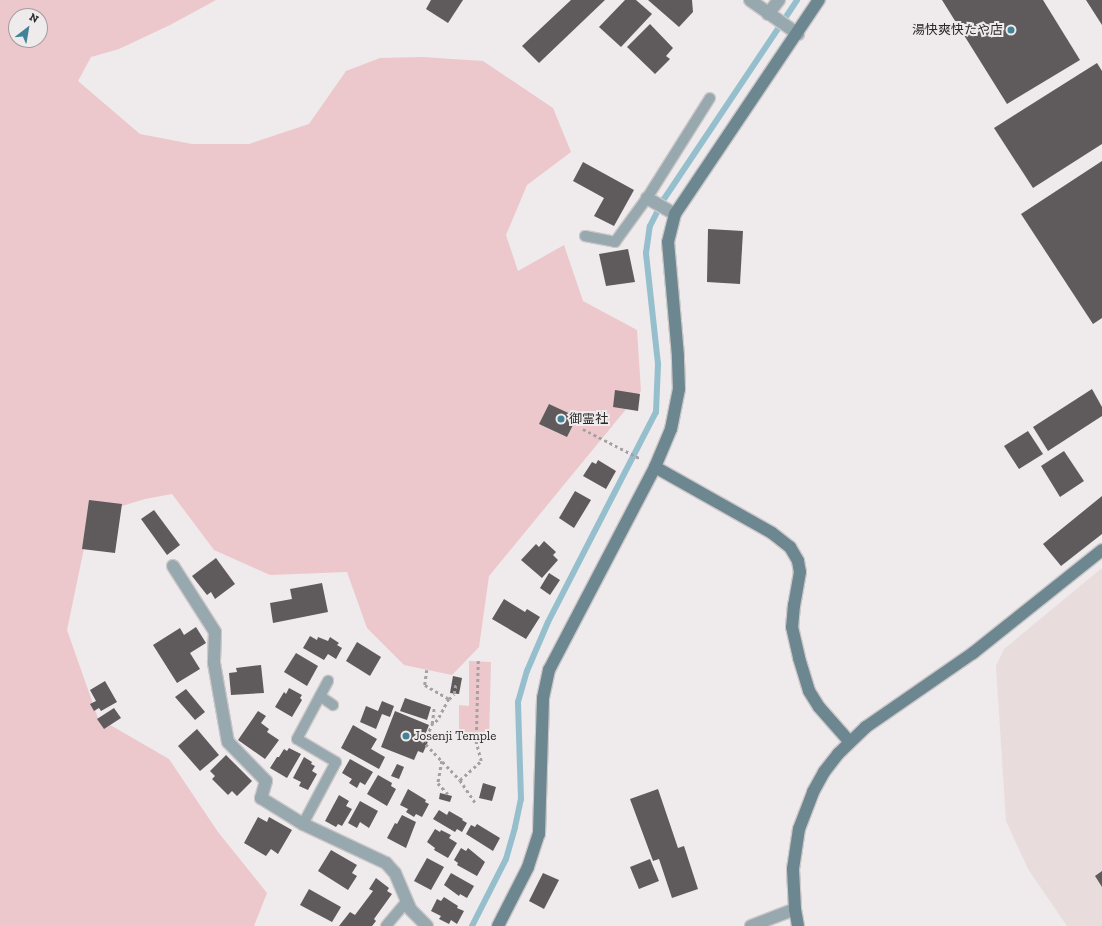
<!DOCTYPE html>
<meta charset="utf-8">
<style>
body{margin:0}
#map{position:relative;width:1102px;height:926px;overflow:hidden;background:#efeaeb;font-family:"Zilla Slab","Noto Sans JP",serif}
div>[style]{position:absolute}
.built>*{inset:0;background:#e9dcdd}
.green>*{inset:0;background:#ecc8cc}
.stream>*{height:6px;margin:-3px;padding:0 3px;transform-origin:3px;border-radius:3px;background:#96bfcd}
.building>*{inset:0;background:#5f5b5c}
.path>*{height:2.5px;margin-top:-1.25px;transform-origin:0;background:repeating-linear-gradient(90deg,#a5a1a2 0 3px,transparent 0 6px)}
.roads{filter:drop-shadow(1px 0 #ccc7c8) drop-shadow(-1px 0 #ccc7c8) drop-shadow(0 1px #ccc7c8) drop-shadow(0 -1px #ccc7c8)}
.lane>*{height:10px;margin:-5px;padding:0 5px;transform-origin:5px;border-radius:5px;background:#97a8ae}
.street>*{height:12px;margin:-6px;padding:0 6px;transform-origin:6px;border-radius:6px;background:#97a8ae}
.secondary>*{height:12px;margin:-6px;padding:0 6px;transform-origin:6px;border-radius:6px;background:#6d8790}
.dots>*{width:11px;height:11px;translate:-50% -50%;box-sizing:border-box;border:2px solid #efeaeb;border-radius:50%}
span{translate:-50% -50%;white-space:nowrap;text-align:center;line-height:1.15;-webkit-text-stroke:4px #efeaeb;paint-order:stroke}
.poi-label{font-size:13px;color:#2b2929}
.right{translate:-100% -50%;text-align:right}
.left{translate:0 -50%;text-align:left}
.north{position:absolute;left:8px;top:8px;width:40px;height:40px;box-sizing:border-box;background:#efeaeb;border:1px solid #a19d9d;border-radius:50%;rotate:31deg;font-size:11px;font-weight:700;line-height:16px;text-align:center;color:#2b2929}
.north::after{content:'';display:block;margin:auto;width:14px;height:18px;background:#438397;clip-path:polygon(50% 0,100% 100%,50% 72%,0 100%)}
</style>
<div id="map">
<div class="built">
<i style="clip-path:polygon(1102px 568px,1102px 926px,1067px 926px,1028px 869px,1006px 821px,996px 666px,1004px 649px)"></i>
</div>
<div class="green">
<i style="clip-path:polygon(evenodd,0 0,216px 0,170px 25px,119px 49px,91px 57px,78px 81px,140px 134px,192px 144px,249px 144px,309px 124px,346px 71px,380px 58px,422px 57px,483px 61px,553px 108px,571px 152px,527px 185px,506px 235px,518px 271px,564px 245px,583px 301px,637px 330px,641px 391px,489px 576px,479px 647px,452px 675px,404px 665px,367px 628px,347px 572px,270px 575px,214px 550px,172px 494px,145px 499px,112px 509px,87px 534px,67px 630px,98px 718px,169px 759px,218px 832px,267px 893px,254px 926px,0 926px,0 0,16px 16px,40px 16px,40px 40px,16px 40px,16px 16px)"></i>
<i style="clip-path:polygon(469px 661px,491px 662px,489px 742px,471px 741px,470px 736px,459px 733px,459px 705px,469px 706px)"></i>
</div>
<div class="stream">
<i style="left:472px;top:926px;width:75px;rotate:-63.1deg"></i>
<i style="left:506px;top:859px;width:33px;rotate:-74deg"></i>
<i style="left:515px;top:827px;width:29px;rotate:-78deg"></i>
<i style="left:521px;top:799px;width:97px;rotate:-91.8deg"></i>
<i style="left:518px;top:702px;width:32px;rotate:-74deg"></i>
<i style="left:527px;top:671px;width:53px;rotate:-66.8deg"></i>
<i style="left:548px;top:622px;width:236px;rotate:-62.8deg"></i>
<i style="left:656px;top:412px;width:48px;rotate:-87.6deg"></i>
<i style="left:658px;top:364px;width:112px;rotate:-96.2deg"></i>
<i style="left:646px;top:253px;width:27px;rotate:-82deg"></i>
<i style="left:650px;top:226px;width:30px;rotate:-63deg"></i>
<i style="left:664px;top:199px;width:239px;rotate:-56.2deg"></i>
</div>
<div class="building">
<i style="clip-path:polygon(431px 0,463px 0,448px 23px,426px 9px)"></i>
<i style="clip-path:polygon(571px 0,605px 0,539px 63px,522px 46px)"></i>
<i style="clip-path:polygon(625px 0,636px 0,652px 14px,621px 47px,599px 27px)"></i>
<i style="clip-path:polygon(648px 0,692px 0,693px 12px,679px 27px)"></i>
<i style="clip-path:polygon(942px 0,1043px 0,1080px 60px,1007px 104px)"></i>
<i style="clip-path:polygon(1086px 0,1102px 0,1102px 25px)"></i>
<i style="clip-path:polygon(650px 24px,673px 48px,666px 56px,670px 59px,655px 74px,627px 47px)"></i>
<i style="clip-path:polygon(1097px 63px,1102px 71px,1102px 144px,1033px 188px,994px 128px)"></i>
<i style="clip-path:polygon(1102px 161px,1102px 318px,1093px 324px,1021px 214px)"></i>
<i style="clip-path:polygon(583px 162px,634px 190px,614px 226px,594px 216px,604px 198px,573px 181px)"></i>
<i style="clip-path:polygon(708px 229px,743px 231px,740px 284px,707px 282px)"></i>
<i style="clip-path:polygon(628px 249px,635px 282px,606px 286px,599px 254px)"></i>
<i style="clip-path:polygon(1092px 389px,1102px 407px,1102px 416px,1048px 451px,1033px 427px)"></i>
<i style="clip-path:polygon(615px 390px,640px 394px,638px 411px,613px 407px)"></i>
<i style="clip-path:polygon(549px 404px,577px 417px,567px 437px,539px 424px)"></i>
<i style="clip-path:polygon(1028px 431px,1043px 454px,1019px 469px,1004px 446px)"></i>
<i style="clip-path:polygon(1064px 451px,1084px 481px,1060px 497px,1041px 466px)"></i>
<i style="clip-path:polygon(598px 460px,616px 471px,606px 489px,583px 476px,592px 462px,596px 464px)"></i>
<i style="clip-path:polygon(575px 491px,591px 500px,574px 528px,559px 518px)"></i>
<i style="clip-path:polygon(1102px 496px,1102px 534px,1061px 566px,1043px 544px)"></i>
<i style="clip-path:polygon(89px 500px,122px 504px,115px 553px,82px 549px)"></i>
<i style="clip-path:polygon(154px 510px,180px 545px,167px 555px,141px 519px)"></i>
<i style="clip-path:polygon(544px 541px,556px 552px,553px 555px,558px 560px,542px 578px,521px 560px,536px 544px,539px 547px)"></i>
<i style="clip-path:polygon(216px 558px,235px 584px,215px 599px,211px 592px,207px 595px,192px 576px)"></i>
<i style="clip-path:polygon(549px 573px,560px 580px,550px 595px,540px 588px)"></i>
<i style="clip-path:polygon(322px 583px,328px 612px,273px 623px,270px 603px,292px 599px,290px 589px)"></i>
<i style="clip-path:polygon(504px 599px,525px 612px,527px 609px,540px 617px,526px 639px,492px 619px)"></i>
<i style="clip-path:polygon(196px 627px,206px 643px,190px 653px,200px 669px,177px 683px,153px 645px,180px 628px,184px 635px)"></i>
<i style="clip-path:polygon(310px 636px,317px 640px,318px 637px,328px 641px,330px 637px,339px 643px,337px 645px,342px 648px,336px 659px,328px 654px,324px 660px,303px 648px)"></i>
<i style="clip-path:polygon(357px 642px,381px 657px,370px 676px,346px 661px)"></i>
<i style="clip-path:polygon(296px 653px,318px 666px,307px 686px,284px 672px)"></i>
<i style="clip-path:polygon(261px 665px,264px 693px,231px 695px,229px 673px,237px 672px,236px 668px)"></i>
<i style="clip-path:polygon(453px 676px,462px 678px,459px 694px,450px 693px)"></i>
<i style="clip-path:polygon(105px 681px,117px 702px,101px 711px,99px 708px,94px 711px,90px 704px,96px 701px,90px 690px)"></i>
<i style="clip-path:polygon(289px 688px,302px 695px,300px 698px,302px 700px,292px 717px,275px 707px,284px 692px,286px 694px)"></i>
<i style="clip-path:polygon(186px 689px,205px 712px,195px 720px,175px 697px)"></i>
<i style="clip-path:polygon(405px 698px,431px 707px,427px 720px,400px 711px)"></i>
<i style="clip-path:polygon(382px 701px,394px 706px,390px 717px,382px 714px,376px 729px,360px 722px,366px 706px,378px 711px)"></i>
<i style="clip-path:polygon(114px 708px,121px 718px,104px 729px,97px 719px)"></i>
<i style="clip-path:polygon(258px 711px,266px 716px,261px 723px,269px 729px,267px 732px,279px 740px,265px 759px,238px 740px)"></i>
<i style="clip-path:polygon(395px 711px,429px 725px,425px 735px,430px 737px,423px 753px,418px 751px,414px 760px,381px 747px)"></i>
<i style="clip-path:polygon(353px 725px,377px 739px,371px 749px,385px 757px,379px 769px,341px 748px)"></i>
<i style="clip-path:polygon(197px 729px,219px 755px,200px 771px,178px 746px)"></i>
<i style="clip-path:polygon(289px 748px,301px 754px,287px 778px,270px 768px,277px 757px,279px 757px,284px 749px,287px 751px)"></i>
<i style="clip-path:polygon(226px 755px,252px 781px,237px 796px,232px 791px,228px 795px,212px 779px,215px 776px,210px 771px)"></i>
<i style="clip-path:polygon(304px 757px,312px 762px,311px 764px,315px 766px,312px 771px,317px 774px,308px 790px,299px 786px,301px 782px,293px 778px)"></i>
<i style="clip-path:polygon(350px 759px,373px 772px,365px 785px,360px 782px,357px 788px,349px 783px,352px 779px,342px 773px)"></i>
<i style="clip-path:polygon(397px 764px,404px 767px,399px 779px,391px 776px)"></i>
<i style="clip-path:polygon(378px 775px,392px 783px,391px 786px,396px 789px,387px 806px,367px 794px)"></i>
<i style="clip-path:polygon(483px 783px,496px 787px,492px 801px,479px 798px)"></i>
<i style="clip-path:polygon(408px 789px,426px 800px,425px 802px,429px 804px,422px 817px,416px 814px,414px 817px,406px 812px,408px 809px,400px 805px)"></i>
<i style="clip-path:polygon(658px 789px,678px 848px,684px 846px,698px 889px,672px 898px,659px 859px,653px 861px,630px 799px)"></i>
<i style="clip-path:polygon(440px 793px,452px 796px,450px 802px,439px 799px)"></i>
<i style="clip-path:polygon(339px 795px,349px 801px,346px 806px,352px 809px,342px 826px,338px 824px,336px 827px,325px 821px)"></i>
<i style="clip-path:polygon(360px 801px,378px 811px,369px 828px,360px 822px,357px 828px,348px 823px)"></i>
<i style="clip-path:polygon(439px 810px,447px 815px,449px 811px,463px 819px,462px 820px,467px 823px,462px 832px,457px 829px,455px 832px,433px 819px)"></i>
<i style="clip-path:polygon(402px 815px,416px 822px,406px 848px,387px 838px,395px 823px,397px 824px)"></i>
<i style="clip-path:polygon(258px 817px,267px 822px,269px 817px,292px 830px,278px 854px,271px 849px,266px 856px,244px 843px)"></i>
<i style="clip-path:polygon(477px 824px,500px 838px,493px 851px,466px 834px,471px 825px,475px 827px)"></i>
<i style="clip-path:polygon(435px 829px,440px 832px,441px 830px,451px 835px,449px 838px,457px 843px,448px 858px,434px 850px,435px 848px,427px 842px)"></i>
<i style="clip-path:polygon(461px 848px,466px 851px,468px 848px,485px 862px,477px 876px,457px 865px,458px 863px,454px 860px)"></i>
<i style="clip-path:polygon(331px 850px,357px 865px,352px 873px,357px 876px,348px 890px,318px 871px)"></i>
<i style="clip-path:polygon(427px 858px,444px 867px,431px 890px,414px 881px)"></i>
<i style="clip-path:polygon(650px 859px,659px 881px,639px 889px,630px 867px)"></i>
<i style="clip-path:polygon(1102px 871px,1102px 887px,1095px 876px)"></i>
<i style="clip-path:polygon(451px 873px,474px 886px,467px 898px,460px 894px,459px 896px,444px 885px)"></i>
<i style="clip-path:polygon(543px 873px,559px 880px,544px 909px,529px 901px)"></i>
<i style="clip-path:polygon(376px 878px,389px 888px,387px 891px,392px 894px,374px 919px,376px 921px,372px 926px,339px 926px,350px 912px,355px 915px,373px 891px,369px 889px)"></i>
<i style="clip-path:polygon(309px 889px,341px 907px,332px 922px,300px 905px)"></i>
<i style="clip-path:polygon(444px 897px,458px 906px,457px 908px,464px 911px,457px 924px,451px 920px,449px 924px,439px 919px,441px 916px,431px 911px,437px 899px,441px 901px)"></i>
</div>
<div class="path">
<i style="left:583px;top:429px;width:65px;rotate:27.3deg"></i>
<i style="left:427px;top:670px;width:15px;rotate:98deg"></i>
<i style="left:425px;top:685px;width:28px;rotate:30deg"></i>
<i style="left:449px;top:699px;width:24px;rotate:118deg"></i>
<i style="left:438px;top:720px;width:7px;rotate:146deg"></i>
<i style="left:449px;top:699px;width:7px;rotate:-45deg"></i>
<i style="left:454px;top:694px;width:12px;rotate:-81deg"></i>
<i style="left:422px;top:740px;width:55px;rotate:46.5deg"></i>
<i style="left:460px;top:780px;width:27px;rotate:56deg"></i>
<i style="left:424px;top:742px;width:20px;rotate:-66deg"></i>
<i style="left:432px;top:724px;width:17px;rotate:-83deg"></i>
<i style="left:442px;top:761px;width:22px;rotate:100deg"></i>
<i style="left:438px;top:783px;width:15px;rotate:48deg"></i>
<i style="left:460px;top:780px;width:28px;rotate:-42deg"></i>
<i style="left:481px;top:761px;width:20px;rotate:-105deg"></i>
<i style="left:476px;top:742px;width:82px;rotate:-88.6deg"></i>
</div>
<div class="roads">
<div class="lane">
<i style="left:585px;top:236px;width:31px;rotate:11deg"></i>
<i style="left:615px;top:242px;width:54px;rotate:-54deg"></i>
<i style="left:647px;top:198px;width:118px;rotate:-57.8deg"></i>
<i style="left:320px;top:696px;width:16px;rotate:35deg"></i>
<i style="left:303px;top:824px;width:70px;rotate:-62deg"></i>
<i style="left:336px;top:762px;width:45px;rotate:-149.5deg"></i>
<i style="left:297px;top:739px;width:66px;rotate:-61.9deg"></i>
<i style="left:386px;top:926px;width:33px;rotate:-50deg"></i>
</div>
<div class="street">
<i style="left:750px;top:0;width:59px;rotate:35.3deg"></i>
<i style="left:768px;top:14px;width:18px;rotate:-52deg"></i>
<i style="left:647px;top:198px;width:32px;rotate:30deg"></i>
<i style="left:173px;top:566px;width:78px;rotate:57.5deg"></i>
<i style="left:215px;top:632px;width:31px;rotate:92deg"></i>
<i style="left:214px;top:663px;width:80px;rotate:80deg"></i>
<i style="left:228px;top:742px;width:54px;rotate:45.7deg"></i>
<i style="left:266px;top:781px;width:18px;rotate:106deg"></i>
<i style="left:261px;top:798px;width:49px;rotate:31.8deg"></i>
<i style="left:303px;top:824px;width:92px;rotate:25.2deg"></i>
<i style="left:386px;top:863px;width:13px;rotate:48deg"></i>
<i style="left:395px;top:873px;width:39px;rotate:67deg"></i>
<i style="left:410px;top:909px;width:24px;rotate:45deg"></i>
<i style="left:751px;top:926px;width:47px;rotate:-21.1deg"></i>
</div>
<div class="secondary">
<i style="left:655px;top:467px;width:134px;rotate:29.4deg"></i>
<i style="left:772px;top:533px;width:23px;rotate:38deg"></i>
<i style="left:790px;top:547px;width:16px;rotate:60deg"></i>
<i style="left:798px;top:561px;width:11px;rotate:80deg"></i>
<i style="left:800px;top:572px;width:34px;rotate:100deg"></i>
<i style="left:794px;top:605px;width:22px;rotate:95deg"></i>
<i style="left:792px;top:627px;width:32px;rotate:77deg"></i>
<i style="left:799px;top:658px;width:34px;rotate:73deg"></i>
<i style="left:809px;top:691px;width:19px;rotate:58deg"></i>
<i style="left:819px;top:707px;width:45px;rotate:48.6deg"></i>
<i style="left:498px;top:926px;width:66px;rotate:-63deg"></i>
<i style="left:528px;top:867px;width:35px;rotate:-72deg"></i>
<i style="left:539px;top:834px;width:136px;rotate:-88.3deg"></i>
<i style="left:543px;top:698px;width:29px;rotate:-78deg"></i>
<i style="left:549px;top:670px;width:229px;rotate:-62.4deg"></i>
<i style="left:655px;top:467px;width:41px;rotate:-67.2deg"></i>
<i style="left:671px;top:429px;width:41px;rotate:-78.7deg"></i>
<i style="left:679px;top:389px;width:33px;rotate:-92deg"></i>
<i style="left:678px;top:356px;width:114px;rotate:-95deg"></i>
<i style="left:668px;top:242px;width:29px;rotate:-76deg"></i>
<i style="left:675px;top:214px;width:258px;rotate:-56.1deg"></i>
<i style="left:798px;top:926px;width:17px;rotate:-100deg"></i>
<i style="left:795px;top:909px;width:40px;rotate:-92.9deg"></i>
<i style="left:793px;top:869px;width:40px;rotate:-81.5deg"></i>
<i style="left:799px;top:829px;width:40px;rotate:-69deg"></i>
<i style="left:813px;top:792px;width:23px;rotate:-61deg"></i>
<i style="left:824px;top:772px;width:23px;rotate:-52deg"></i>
<i style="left:838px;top:754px;width:39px;rotate:-44deg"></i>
<i style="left:866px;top:727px;width:130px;rotate:-34.7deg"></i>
<i style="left:973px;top:653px;width:165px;rotate:-38.6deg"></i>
</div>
</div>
<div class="dots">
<i style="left:1011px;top:30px;background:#438397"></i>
<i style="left:561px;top:419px;background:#438397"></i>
<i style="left:406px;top:736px;background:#438397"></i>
</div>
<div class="poi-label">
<span class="right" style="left:1003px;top:30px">湯快爽快たや店</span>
<span class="left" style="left:569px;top:419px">御霊社</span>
<span class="left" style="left:414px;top:736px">Josenji Temple</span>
</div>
<div class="north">N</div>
</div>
